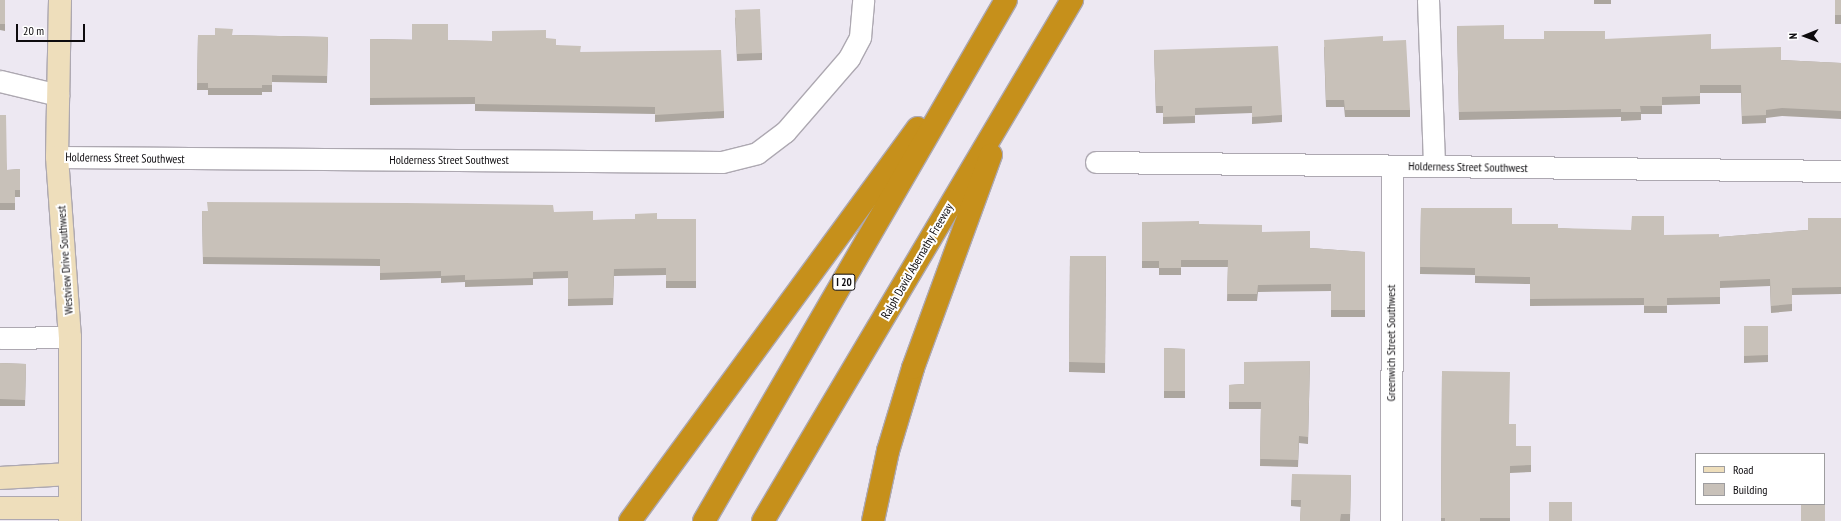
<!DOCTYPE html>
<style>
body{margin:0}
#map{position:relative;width:1841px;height:521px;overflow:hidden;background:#ede8f2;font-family:"PT Sans Narrow",sans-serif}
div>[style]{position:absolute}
.roads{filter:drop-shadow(1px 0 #ada8b1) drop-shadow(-1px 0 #ada8b1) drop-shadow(0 1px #ada8b1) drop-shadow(0 -1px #ada8b1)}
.street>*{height:21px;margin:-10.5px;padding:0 10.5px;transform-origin:10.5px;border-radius:10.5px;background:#fff}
.secondary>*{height:22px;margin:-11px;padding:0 11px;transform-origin:11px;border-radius:11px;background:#eedebb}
.highway>*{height:22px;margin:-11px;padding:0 11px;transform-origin:11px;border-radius:11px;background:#c6901b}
.wall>*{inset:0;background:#aca69f}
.building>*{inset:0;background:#c8c1b9}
span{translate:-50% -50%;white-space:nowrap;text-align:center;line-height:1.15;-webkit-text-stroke:4px #fff;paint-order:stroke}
.shield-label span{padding:1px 3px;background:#fff;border:1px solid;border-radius:3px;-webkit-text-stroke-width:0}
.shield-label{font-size:11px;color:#0d0b0e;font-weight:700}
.street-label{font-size:12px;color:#0d0b0e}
.legend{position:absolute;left:1695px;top:453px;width:130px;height:52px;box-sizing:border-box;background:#fff;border:1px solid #9e9d9f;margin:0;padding:5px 7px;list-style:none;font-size:12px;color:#0d0b0e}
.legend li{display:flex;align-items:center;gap:8px;height:20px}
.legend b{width:20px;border:1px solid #9e9d9f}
.north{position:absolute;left:1785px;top:16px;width:40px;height:40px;-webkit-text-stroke:3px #fff;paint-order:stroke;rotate:269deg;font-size:11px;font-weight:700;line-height:16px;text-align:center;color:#0d0b0e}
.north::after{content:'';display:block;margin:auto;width:14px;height:18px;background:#0d0b0e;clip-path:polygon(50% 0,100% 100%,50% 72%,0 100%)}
.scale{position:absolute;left:16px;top:24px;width:69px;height:18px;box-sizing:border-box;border:2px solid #0d0b0e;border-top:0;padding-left:5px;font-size:12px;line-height:14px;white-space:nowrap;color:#0d0b0e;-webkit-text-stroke:3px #fff;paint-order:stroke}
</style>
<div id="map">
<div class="roads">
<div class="street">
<i style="left:1428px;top:0;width:166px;rotate:87.9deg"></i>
<i style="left:0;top:81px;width:60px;rotate:13.6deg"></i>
<i style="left:57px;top:157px;width:665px;rotate:0.43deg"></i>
<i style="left:722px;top:162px;width:36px;rotate:-14deg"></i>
<i style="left:757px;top:153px;width:35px;rotate:-37deg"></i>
<i style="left:785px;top:132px;width:98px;rotate:-49.1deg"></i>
<i style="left:849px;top:58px;width:24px;rotate:-62deg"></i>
<i style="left:860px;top:37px;width:37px;rotate:-85deg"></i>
<i style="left:1096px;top:162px;width:745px;rotate:0.69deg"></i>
<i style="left:0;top:338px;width:70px;rotate:-0.8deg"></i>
<i style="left:1391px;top:521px;width:355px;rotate:-89.8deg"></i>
</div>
<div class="secondary">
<i style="left:60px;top:0;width:157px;rotate:91.1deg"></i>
<i style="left:57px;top:157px;width:180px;rotate:85.9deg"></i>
<i style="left:70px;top:337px;width:184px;rotate:90deg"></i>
<i style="left:0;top:478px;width:70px;rotate:-3.3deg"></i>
<i style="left:0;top:508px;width:70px"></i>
</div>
<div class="highway">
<i style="left:630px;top:521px;width:487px;rotate:-53.8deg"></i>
<i style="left:704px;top:521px;width:602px;rotate:-59.9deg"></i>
<i style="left:763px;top:521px;width:606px;rotate:-59.33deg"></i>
<i style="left:873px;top:521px;width:72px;rotate:-77.9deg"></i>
<i style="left:888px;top:451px;width:87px;rotate:-73.2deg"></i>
<i style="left:913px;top:368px;width:227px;rotate:-69.9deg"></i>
</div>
</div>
<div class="wall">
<i style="clip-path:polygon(0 0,5px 0,5px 31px,0 30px)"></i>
<i style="clip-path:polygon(1594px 0,1611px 0,1611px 4px,1594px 4px)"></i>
<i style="clip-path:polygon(1835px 0,1841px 0,1841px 24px,1835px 24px)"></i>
<i style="clip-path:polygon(735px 17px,762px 53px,762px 60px,737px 61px)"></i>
<i style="clip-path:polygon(1457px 26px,1504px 39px,1605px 39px,1711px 49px,1781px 60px,1841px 63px,1841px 119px,1782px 116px,1766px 118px,1766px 123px,1742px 124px,1741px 93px,1700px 93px,1700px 104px,1662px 105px,1662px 114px,1641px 114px,1641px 120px,1621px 121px,1621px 117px,1459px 120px)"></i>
<i style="clip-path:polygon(198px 35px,232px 35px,328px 37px,327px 83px,272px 82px,272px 92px,262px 92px,262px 95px,208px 95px,208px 90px,197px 90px)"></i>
<i style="clip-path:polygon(546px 38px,556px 45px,581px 52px,724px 111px,724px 118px,655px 122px,655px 114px,475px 111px,475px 104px,370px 105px,370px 39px,492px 41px)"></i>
<i style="clip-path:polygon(1383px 41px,1410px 110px,1410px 117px,1345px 117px,1344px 107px,1326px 107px,1324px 47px)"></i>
<i style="clip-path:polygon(1154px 50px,1282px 115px,1282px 122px,1252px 124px,1252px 113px,1195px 115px,1195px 123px,1163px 124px,1163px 113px,1156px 113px)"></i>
<i style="clip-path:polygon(0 115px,7px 170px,20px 169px,20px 197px,15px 197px,15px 210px,0 210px)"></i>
<i style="clip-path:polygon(1421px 208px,1512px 224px,1558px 228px,1664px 235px,1719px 237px,1808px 230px,1841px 218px,1841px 294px,1792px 295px,1792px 311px,1771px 313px,1770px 286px,1720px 288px,1720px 304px,1667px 305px,1667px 313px,1644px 313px,1644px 305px,1530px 306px,1530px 284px,1475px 283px,1475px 275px,1420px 274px)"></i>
<i style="clip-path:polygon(202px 211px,554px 212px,593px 220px,657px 219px,696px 219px,696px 288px,666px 288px,666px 275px,614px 276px,613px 305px,568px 306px,568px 278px,533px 279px,533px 285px,465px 287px,465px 282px,441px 283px,441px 278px,380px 280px,380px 266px,203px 264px)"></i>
<i style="clip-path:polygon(1142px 222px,1199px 224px,1262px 232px,1310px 248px,1365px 252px,1365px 317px,1331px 317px,1331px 291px,1258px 292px,1257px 301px,1227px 301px,1228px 267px,1181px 267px,1181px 275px,1159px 275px,1159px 268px,1142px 268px)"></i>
<i style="clip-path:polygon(1070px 256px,1106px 256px,1105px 373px,1069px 372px)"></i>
<i style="clip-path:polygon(1744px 326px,1768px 326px,1768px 362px,1744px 363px)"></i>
<i style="clip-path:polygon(1164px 348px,1185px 349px,1185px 398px,1164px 398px)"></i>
<i style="clip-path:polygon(1310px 361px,1308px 444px,1299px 443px,1298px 467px,1260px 466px,1261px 409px,1229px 409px,1229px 385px,1244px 384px)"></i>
<i style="clip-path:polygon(0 363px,26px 364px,25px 406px,0 406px)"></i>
<i style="clip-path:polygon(1442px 371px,1509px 424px,1516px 446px,1531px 465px,1531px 472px,1510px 473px,1510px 521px,1441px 521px)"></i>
<i style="clip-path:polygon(1351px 475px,1350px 521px,1300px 521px,1301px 507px,1291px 506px,1291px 500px)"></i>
</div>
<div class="building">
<i style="clip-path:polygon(0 0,5px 0,5px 24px,0 24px)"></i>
<i style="clip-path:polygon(1835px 0,1841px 0,1841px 15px,1835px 15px)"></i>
<i style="clip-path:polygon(760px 9px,762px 53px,737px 54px,735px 10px)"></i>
<i style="clip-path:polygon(412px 24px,448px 24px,448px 40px,492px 41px,492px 31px,546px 30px,546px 38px,556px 39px,556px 45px,581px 46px,580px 52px,721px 50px,724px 111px,655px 115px,655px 107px,475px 104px,475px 97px,370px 98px,370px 39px,412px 40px)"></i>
<i style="clip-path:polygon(1504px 25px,1504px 39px,1544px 39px,1544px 31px,1605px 31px,1605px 39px,1711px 34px,1711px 49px,1781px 47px,1781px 60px,1841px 63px,1841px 111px,1782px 108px,1766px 110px,1766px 115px,1742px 116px,1741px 85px,1700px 85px,1700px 96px,1662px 97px,1662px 106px,1640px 106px,1641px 112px,1621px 112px,1621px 109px,1459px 112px,1457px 26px)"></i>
<i style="clip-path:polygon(215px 28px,233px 29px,232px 35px,328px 37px,327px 76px,272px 75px,272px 85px,262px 85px,262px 88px,208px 88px,208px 83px,197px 83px,198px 35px,215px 35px)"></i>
<i style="clip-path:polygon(1383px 36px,1383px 41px,1406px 40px,1410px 110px,1345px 110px,1344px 100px,1326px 100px,1324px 40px)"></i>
<i style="clip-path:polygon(1278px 46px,1282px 115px,1252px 117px,1252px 106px,1195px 108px,1195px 116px,1163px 117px,1163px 106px,1156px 106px,1154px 50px)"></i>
<i style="clip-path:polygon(0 115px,6px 115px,7px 170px,20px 169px,20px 190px,15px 190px,15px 203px,0 203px)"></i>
<i style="clip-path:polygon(207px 202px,406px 203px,553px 205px,554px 212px,593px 211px,593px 220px,635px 219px,635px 214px,657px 213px,657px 219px,696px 219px,696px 281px,666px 281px,666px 268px,614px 269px,613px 298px,568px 299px,568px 271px,533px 272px,533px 278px,465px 280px,465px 275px,441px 276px,441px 271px,380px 273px,380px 259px,203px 257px,202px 211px,208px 211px)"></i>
<i style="clip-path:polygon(1421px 208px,1512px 208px,1512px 224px,1558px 224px,1558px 228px,1631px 230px,1632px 216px,1664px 216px,1664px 235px,1719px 234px,1719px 237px,1808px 230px,1808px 218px,1841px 218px,1841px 287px,1792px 288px,1792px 304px,1771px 306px,1770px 279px,1720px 281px,1720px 297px,1667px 298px,1667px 306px,1644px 306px,1644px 298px,1530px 299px,1530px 277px,1475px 276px,1475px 268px,1420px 267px)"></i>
<i style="clip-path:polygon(1199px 221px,1199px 224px,1262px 225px,1262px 232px,1310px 231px,1310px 248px,1365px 252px,1365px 310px,1331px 310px,1331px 284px,1258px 285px,1257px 294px,1227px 294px,1228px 260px,1181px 260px,1181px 268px,1159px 268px,1159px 261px,1142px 261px,1142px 222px)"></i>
<i style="clip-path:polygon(1070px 256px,1106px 256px,1105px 363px,1069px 362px)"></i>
<i style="clip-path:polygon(1744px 326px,1768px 326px,1768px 355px,1744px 356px)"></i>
<i style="clip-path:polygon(1164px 348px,1185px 349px,1185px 391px,1164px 391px)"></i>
<i style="clip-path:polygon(1310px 361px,1308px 437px,1299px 436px,1298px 460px,1260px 459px,1261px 402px,1229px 402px,1229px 385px,1244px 384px,1244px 362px)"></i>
<i style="clip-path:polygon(0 363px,26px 364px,25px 400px,0 399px)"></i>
<i style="clip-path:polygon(1442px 371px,1510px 372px,1509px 424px,1516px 424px,1516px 446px,1531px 446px,1531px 465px,1510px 466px,1510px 518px,1480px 518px,1480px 521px,1445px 521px,1445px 518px,1441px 518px)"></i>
<i style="clip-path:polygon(1292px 474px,1351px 475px,1350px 514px,1341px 514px,1340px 521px,1300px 521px,1301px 500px,1291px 500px)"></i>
<i style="clip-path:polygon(1549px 502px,1572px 502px,1572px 521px,1549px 521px)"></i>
<i style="clip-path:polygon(1824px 503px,1825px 503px,1825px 521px,1801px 521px,1801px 504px,1824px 504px)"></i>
</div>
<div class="shield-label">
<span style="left:844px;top:282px">I 20</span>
</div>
<div class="street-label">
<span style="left:125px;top:158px;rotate:1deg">Holderness Street Southwest</span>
<span style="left:449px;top:160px">Holderness Street Southwest</span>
<span style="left:1468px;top:167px;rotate:1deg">Holderness Street Southwest</span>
<span style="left:65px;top:260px;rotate:-94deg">Westview Drive Southwest</span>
<span style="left:917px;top:261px;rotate:-60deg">Ralph David Abernathy Freeway</span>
<span style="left:1391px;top:343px;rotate:-90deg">Greenwich Street Southwest</span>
</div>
<ul class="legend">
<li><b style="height:5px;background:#eedebb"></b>Road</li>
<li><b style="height:11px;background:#c8c1b9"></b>Building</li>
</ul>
<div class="north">N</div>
<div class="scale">20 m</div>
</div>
